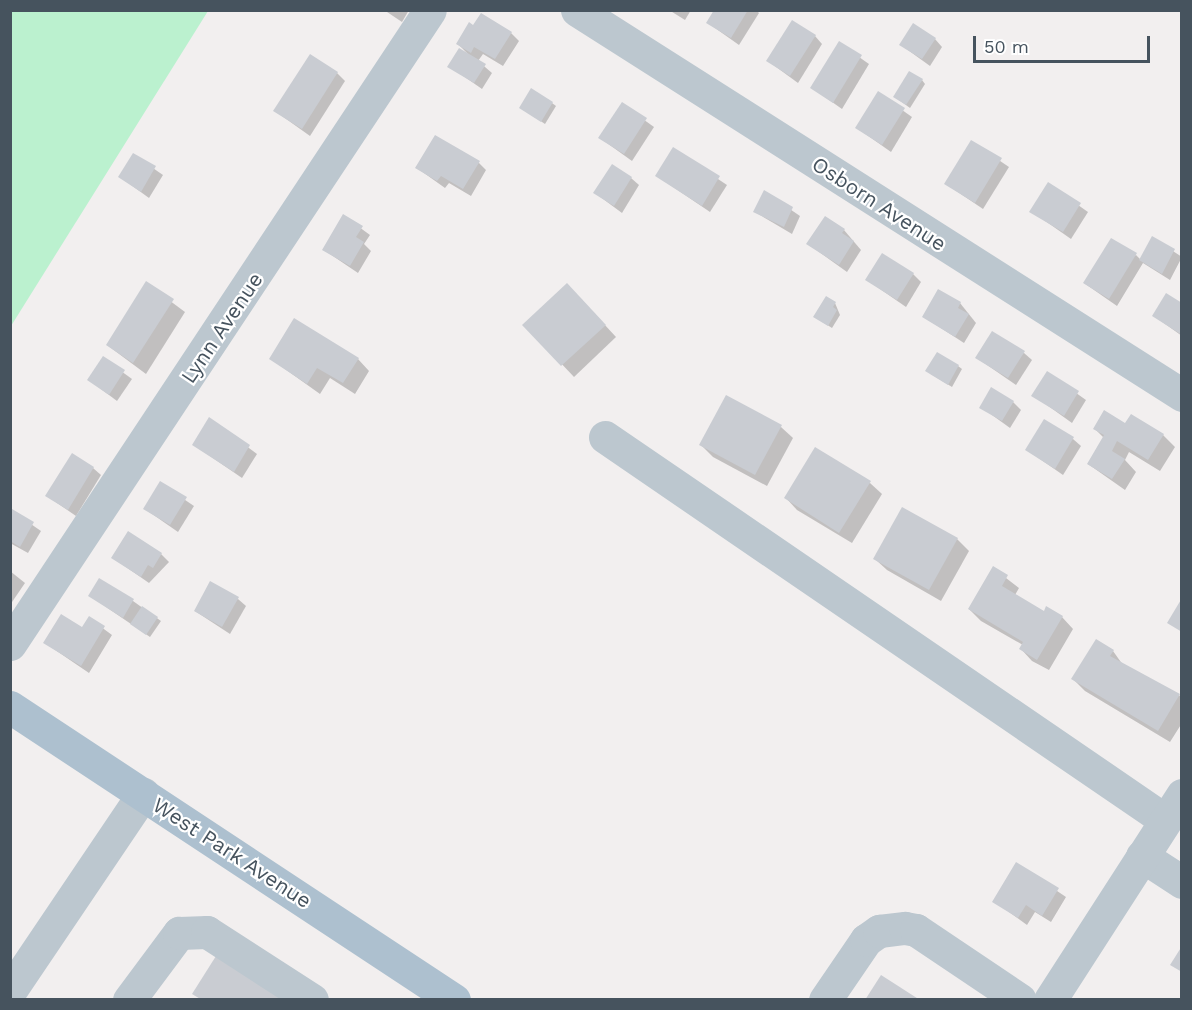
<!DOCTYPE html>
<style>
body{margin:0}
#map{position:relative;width:1192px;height:1010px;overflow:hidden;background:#f2efef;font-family:"Work Sans",sans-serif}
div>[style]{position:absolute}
.green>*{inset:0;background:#bbf1cf}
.shadow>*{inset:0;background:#0003}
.building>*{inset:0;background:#c9ccd2}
.minor>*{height:33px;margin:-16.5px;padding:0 16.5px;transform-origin:16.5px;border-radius:16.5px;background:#bcc7cf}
.major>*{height:33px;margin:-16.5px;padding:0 16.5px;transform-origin:16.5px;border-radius:16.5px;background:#adc0cf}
span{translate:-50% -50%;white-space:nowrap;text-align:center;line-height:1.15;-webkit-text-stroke:4.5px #fff;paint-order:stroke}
.street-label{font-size:21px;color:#46535e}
.frame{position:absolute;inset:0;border:12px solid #46535e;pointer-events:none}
.scale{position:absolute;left:973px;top:36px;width:177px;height:27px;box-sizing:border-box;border:3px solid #46535e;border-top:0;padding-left:8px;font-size:18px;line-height:21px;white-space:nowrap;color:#46535e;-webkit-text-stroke:4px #fff;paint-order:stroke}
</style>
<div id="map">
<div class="green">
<i style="clip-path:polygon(11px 10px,208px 11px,11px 326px,10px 11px)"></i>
</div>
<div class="shadow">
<i style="clip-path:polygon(384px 10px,409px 10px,402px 22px)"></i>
<i style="clip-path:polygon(669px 10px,691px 10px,685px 20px)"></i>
<i style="clip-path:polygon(716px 10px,756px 10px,759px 13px,739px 45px,708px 23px)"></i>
<i style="clip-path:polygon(511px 33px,519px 41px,503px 66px,483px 54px,478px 61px,492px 73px,482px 89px,449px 66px,468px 54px,458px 44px)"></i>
<i style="clip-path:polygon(815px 36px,822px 44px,798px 83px,768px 61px)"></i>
<i style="clip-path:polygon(935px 39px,942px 47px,930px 66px,901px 45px)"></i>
<i style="clip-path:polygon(839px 43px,869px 64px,842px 109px,812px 88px)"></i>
<i style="clip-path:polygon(337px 73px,345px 81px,310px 136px,275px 111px)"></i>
<i style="clip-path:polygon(922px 80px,925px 84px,910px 108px,895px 97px)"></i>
<i style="clip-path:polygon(878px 93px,912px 117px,891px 152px,857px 128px)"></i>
<i style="clip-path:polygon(552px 103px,556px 106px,545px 124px,521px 108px)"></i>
<i style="clip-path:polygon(622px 104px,654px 127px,632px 161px,600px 138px)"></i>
<i style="clip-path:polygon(972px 142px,1009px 167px,983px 209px,946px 184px)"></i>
<i style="clip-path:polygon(673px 149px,727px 185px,710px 212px,657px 176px)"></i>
<i style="clip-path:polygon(134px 155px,163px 175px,149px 198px,120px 177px)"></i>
<i style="clip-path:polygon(479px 163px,486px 170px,471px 196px,449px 183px,445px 188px,417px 168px)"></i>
<i style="clip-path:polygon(631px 178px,639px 185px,622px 213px,595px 193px)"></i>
<i style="clip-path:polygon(1048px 184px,1088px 212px,1071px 239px,1031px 211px)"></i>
<i style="clip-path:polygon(765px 192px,800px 216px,792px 234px,755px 212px)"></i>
<i style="clip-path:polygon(344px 216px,370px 235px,364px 244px,371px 251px,358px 273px,324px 250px)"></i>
<i style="clip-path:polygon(844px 230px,861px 250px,847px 272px,808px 244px)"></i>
<i style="clip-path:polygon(1153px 238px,1182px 257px,1170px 280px,1143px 263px,1117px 306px,1084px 283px,1136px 255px,1141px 260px)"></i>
<i style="clip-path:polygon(913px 274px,921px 282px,906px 307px,867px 280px)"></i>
<i style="clip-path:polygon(146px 283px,185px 312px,146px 374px,107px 345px)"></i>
<i style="clip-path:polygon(579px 297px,616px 337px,574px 377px,525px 325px)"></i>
<i style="clip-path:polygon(835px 303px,840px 315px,832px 328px,815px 317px)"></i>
<i style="clip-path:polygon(960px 303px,976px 323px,964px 343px,924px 317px)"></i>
<i style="clip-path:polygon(1182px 305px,1182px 336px,1154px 316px)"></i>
<i style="clip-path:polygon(1024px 353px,1032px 360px,1016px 385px,977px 358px)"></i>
<i style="clip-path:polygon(103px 358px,132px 379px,117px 401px,89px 380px)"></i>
<i style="clip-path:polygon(271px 359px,358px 359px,369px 371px,355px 394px,330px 378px,320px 394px)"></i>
<i style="clip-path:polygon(958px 366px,962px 369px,952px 387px,931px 374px)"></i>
<i style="clip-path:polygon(1048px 373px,1086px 400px,1072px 423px,1033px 395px)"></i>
<i style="clip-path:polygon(1013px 402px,1021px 410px,1010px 428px,981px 407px)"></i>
<i style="clip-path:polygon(210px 419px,257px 454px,242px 478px,194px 445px)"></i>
<i style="clip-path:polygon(1126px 425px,1163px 435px,1175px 447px,1160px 471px,1129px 452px,1125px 460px,1136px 472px,1125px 490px,1088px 464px,1104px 438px,1095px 429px)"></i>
<i style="clip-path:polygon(781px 427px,793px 438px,767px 486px,713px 457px,701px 445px)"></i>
<i style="clip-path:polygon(1073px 439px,1081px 446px,1063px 475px,1027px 450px)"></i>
<i style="clip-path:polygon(93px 468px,101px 475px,76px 516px,47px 496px)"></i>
<i style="clip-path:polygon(160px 483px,194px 506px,178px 532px,145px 509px)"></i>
<i style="clip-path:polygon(870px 483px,882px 494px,852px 543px,797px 510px,786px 498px)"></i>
<i style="clip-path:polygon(902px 509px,957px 539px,969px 551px,941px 601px,887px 570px,875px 559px)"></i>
<i style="clip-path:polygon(12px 511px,41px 531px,28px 553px,10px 543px)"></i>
<i style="clip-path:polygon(161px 554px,169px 562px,149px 583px,113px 558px)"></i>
<i style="clip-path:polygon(993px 568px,1019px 588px,1015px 595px,1044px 613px,1062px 617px,1073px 629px,1049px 670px,1032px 661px,1021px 649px,1023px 645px,981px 621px,969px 609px)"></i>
<i style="clip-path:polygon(10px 571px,25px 583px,10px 605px)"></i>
<i style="clip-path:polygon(90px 596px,133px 601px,161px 621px,150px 637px)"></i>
<i style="clip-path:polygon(238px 599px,246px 606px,230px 634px,195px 611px)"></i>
<i style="clip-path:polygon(89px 618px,112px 635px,89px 673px,45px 643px,83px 629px)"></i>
<i style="clip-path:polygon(1113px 651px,1123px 665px,1182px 697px,1182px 723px,1170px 742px,1085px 691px,1073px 679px)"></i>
<i style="clip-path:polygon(1017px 864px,1066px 897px,1051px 922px,1035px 912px,1027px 925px,994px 901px)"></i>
</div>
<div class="building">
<i style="clip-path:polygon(714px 10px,748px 10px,731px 38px,706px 23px)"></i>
<i style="clip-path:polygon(481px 13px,512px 32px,495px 59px,474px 47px,471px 53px,456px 44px,469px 22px,473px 25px)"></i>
<i style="clip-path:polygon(792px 20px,816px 35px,790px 76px,766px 61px)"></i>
<i style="clip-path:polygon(913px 23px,936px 38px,922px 59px,899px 45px)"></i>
<i style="clip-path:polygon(839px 41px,862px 55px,833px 103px,810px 88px)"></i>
<i style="clip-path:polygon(459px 48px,486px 64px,474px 83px,447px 67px)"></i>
<i style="clip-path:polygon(310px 54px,338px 72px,302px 129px,273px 111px)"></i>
<i style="clip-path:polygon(909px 71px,923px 79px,906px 105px,893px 97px)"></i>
<i style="clip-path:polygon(531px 88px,553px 102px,541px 122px,519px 108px)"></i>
<i style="clip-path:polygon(878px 91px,905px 108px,882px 145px,855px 128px)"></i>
<i style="clip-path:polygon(622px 102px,647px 118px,624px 154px,598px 138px)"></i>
<i style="clip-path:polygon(435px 135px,480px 161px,463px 189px,441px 176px,437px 181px,415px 168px)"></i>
<i style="clip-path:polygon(971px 140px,1002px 158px,975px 203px,944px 184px)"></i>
<i style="clip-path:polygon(673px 147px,720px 176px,702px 206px,655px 176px)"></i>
<i style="clip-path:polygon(133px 153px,156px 166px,141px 192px,118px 177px)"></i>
<i style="clip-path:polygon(612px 164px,632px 177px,614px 206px,593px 193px)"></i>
<i style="clip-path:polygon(1048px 182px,1081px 203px,1063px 232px,1029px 212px)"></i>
<i style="clip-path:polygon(764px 190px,793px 207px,784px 227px,753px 212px)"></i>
<i style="clip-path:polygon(343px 214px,363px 226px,356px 237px,364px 242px,350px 266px,322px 250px)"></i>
<i style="clip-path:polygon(825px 216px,845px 229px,842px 233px,854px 241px,839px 265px,806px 244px)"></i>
<i style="clip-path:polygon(1152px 236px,1175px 249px,1162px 274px,1139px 260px)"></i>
<i style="clip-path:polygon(1111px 238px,1137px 253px,1109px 299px,1083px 283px)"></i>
<i style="clip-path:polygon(882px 253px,914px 273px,897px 300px,865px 280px)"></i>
<i style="clip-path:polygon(146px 281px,174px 299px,133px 363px,106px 345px)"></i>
<i style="clip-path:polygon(567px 283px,606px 325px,561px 366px,522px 325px)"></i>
<i style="clip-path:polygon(938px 289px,961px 302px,958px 308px,969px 314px,955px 337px,922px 317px)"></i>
<i style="clip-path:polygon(1166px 293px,1182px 303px,1182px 335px,1152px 316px)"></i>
<i style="clip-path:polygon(826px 296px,836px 302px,833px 307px,837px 310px,828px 326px,813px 317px)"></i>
<i style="clip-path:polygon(294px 318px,359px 358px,343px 383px,317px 368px,307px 384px,269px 359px)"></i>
<i style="clip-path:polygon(992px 331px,1025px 351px,1008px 378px,975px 358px)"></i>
<i style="clip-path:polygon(937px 352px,959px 365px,948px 385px,925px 371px)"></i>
<i style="clip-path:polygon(103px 356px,125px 370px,109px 395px,87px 380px)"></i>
<i style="clip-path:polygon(1047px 371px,1079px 391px,1064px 416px,1031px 396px)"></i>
<i style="clip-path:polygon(991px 387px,1014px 401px,1002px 421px,979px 408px)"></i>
<i style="clip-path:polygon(726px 395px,782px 425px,755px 475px,699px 445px)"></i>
<i style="clip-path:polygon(1104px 410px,1125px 423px,1131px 414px,1164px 434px,1148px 460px,1117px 441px,1112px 451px,1125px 459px,1112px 479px,1087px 464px,1104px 435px,1093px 429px)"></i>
<i style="clip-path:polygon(209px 417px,250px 445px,234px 472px,192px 445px)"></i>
<i style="clip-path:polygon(1044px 419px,1074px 437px,1055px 469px,1025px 450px)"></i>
<i style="clip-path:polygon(815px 447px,871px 481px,839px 533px,784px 498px)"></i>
<i style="clip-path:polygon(72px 453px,94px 467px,68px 510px,45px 496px)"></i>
<i style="clip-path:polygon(160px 481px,187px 497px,170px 525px,143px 509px)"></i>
<i style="clip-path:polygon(902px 507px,958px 538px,929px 590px,873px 559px)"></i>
<i style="clip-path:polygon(12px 509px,34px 522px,20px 547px,10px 541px)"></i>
<i style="clip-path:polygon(128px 531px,162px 553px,153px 568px,148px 565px,141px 577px,111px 558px)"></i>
<i style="clip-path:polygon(993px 566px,1008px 575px,1002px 586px,1044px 611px,1046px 606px,1063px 616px,1037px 660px,1019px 649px,1023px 642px,968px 609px)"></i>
<i style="clip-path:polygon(99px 578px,134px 599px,123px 618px,88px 596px)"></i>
<i style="clip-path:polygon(210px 581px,239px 597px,222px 627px,194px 611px)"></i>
<i style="clip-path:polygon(1182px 598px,1182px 632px,1167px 623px)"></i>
<i style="clip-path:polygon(142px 606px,158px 617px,146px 635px,130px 624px)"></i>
<i style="clip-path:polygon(61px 614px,82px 627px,89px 616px,105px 626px,81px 666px,43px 643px)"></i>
<i style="clip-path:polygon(1096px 639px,1114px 650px,1110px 656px,1180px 694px,1158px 731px,1071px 679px)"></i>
<i style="clip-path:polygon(1016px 862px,1059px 888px,1042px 916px,1026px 905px,1018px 918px,992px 902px)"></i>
<i style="clip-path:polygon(1182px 946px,1182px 972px,1170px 965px)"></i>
<i style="clip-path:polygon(216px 956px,284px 1000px,202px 1000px,192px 994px)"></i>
<i style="clip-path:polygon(881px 975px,920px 1000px,865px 1000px)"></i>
</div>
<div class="minor">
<i style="left:577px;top:10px;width:717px;rotate:32.47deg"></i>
<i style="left:605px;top:437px;width:678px;rotate:34.37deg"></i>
<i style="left:10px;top:644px;width:760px;rotate:-56.48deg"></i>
<i style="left:1142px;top:856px;width:48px;rotate:33deg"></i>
<i style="left:10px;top:991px;width:238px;rotate:-56deg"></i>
<i style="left:129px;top:1000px;width:84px;rotate:-53.3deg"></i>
<i style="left:179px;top:933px;width:28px;rotate:-2deg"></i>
<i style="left:207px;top:932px;width:125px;rotate:32.9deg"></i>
<i style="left:825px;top:1000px;width:73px;rotate:-55.7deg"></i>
<i style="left:866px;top:940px;width:16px;rotate:-35deg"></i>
<i style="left:879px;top:931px;width:26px;rotate:-7deg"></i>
<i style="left:905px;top:928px;width:11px;rotate:10deg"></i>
<i style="left:916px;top:930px;width:125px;rotate:33.9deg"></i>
<i style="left:1050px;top:1000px;width:244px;rotate:-57.2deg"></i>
</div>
<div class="major">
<i style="left:10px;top:707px;width:532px;rotate:33.42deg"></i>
</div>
<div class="street-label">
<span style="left:879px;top:204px;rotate:33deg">Osborn Avenue</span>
<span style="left:222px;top:328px;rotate:-56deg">Lynn Avenue</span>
<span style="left:232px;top:853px;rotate:33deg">West Park Avenue</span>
</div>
<div class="frame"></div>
<div class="scale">50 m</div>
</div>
